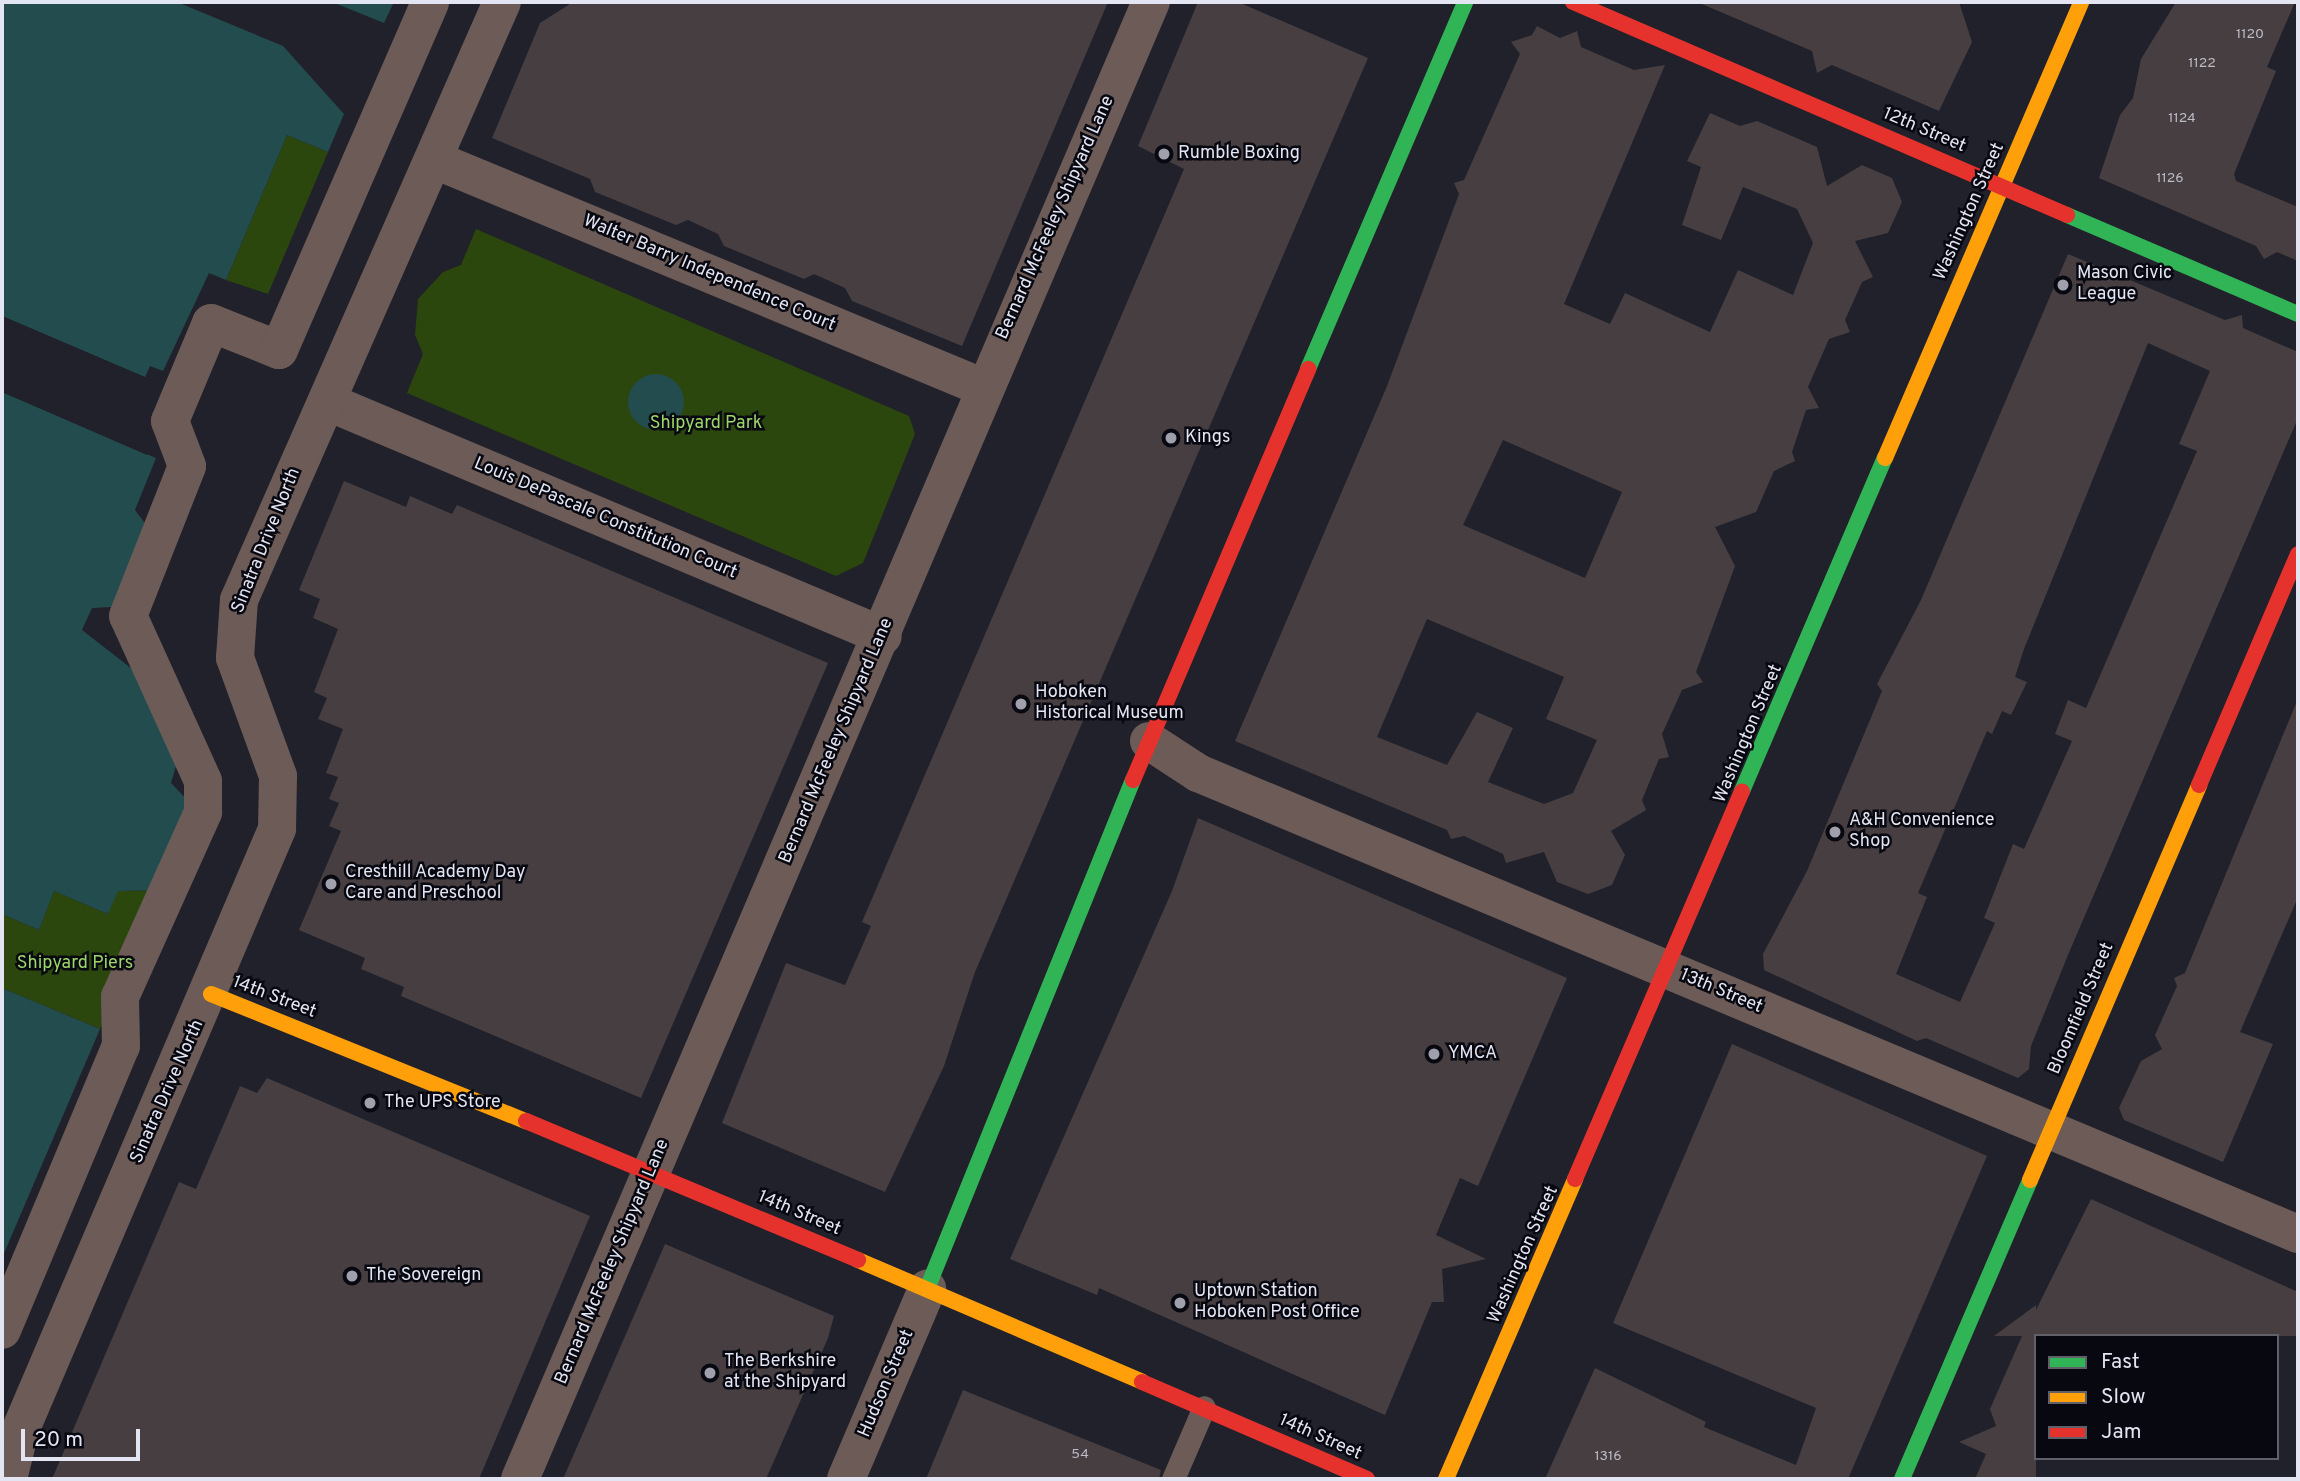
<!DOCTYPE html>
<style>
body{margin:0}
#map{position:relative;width:2300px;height:1481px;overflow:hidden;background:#21212b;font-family:Overpass,sans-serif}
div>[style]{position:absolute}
.green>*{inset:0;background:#2b470d}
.water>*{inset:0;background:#234c4e}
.round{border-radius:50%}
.pier>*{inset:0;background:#21212b}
.building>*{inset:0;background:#463e40}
.lane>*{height:23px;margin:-11.5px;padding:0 11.5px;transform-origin:11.5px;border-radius:11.5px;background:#6c5b56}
.street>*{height:38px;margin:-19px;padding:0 19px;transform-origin:19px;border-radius:19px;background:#6c5b56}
.fast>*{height:16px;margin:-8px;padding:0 8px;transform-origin:8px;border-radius:8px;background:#30b455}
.slow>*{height:16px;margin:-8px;padding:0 8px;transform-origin:8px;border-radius:8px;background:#ff9f0a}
.jam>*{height:16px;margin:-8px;padding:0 8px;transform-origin:8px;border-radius:8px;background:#e5322d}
.dots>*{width:19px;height:19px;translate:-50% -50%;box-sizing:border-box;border:4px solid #080811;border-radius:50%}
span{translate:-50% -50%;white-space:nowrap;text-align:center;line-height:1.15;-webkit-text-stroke:5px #080811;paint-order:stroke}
.number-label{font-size:14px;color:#bcbbc6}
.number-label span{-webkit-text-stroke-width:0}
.street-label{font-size:18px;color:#e4e5f3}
.poi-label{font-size:18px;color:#e4e5f3}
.left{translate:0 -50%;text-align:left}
.park-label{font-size:18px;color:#9cd768}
.frame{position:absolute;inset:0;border:4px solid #e4e5f3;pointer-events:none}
.legend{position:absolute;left:2034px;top:1334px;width:245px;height:126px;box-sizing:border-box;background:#080811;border:2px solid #60606b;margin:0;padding:9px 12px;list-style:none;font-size:21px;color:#e4e5f3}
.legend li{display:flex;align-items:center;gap:14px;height:35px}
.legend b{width:35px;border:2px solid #60606b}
.scale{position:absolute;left:21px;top:1429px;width:119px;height:32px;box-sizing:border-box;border:4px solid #e4e5f3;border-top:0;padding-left:9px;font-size:21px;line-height:24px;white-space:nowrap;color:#e4e5f3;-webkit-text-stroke:5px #080811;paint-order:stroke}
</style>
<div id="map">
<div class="green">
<i style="clip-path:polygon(287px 135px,328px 152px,268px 294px,226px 280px)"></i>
<i style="clip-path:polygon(476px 229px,909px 416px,915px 434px,863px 563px,836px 576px,407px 393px,423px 354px,415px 335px,418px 299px,443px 272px,461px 265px)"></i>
<i style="clip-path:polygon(161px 890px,100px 1029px,2px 988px,2px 914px,39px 930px,54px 891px,108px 914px,117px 891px)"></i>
</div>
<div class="water">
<i style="clip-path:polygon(2px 2px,177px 2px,283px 46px,344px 114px,328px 152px,287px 135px,226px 280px,209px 273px,163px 371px,150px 366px,145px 377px,2px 316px)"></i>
<i style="clip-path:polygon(332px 2px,394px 2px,384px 23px)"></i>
<i class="round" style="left:628px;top:374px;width:56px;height:56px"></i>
<i style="clip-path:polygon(2px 392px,156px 458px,135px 510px,147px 526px,112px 607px,92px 608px,82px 630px,145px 679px,180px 752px,171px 783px,193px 806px,161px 890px,118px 891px,108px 914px,54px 891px,39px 930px,2px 914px)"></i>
<i style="clip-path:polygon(2px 988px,100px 1029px,2px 1258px)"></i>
</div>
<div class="pier">
<i style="clip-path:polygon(2px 316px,144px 377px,145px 381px,2px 320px)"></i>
<i style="clip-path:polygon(3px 389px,147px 451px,147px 455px,2px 392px)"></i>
</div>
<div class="building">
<i style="clip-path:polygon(573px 2px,1108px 2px,962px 346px,852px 301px,845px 288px,814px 274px,804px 279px,724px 246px,718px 234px,688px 220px,676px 225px,595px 192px,590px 179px,492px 138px,540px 23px)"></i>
<i style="clip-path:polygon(1198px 2px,1238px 2px,1368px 58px,975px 972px,944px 1066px,885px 1192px,722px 1123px,786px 963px,845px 985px,871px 926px,862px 922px,1184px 169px,1138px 146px)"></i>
<i style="clip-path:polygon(1697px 2px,1959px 2px,1972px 42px,1939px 111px,1832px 65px,1817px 73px,1812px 51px)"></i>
<i style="clip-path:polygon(2176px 2px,2295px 2px,2267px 67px,2276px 71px,2234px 174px,2236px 181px,2298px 207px,2298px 261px,2277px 252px,2264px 259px,2256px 246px,2099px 178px,2120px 115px,2133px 98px,2141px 59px)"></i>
<i style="clip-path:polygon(evenodd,1537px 26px,1560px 38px,1577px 31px,1581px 47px,1634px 70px,1665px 65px,1564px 304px,1610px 324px,1625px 293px,1710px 332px,1738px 270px,1793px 295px,1813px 243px,1797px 209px,1743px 187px,1721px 240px,1682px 225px,1701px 167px,1687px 161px,1710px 113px,1740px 126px,1757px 121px,1817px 147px,1827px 186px,1862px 165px,1892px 178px,1902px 202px,1888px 233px,1855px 241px,1873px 277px,1862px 282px,1845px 320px,1850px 332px,1829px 339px,1808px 387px,1819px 408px,1806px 410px,1792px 452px,1795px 461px,1774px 471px,1756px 512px,1715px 527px,1735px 566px,1696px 672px,1703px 682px,1682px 690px,1662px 734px,1669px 757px,1659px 759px,1642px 800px,1646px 810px,1611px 831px,1625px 855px,1612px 885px,1588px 894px,1557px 882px,1544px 852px,1506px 863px,1503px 854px,1464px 836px,1451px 839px,1447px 830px,1235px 741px,1387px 386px,1459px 194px,1454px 183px,1464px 180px,1520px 54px,1511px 42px,1532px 35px,1537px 26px,1503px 440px,1622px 492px,1585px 578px,1463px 525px,1503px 440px,1537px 26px,1427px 619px,1564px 677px,1546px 719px,1597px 740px,1573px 793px,1544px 804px,1488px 782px,1513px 728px,1477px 712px,1447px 765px,1377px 737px,1427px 619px)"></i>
<i style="clip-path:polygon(evenodd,2068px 254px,2225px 320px,2242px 315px,2243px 328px,2298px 352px,2298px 418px,2068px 955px,2031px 1046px,2029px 1069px,2018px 1078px,1926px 1038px,1917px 1041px,1764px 970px,1763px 954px,1807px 871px,1882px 691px,1877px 684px,1921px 600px,2068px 254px,2148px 343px,2210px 371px,2179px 444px,2197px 451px,2086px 708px,2068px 700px,2055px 734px,2072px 741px,2024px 849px,2013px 844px,1984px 918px,1995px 923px,1960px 1002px,1896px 974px,1927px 897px,1918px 893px,1987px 731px,1992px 734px,2002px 711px,2011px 715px,2027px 682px,2015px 677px,2024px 649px,2148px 343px)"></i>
<i style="clip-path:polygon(344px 481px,406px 507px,410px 496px,452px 514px,457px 505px,828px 663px,641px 1098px,401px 996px,404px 987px,361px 969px,365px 958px,299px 930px,341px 831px,329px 826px,339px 803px,329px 799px,338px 777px,326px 773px,343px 729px,318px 719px,327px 698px,314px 692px,338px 629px,313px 618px,320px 599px,299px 590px)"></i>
<i style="clip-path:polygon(2297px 701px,2298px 897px,2240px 1032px,2273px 1044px,2223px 1162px,2124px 1120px,2119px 1108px,2141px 1061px,2162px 1049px,2155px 1035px,2177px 986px,2174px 978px,2185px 973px)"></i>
<i style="clip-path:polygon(1198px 818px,1567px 978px,1478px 1186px,1460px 1178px,1436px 1235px,1486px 1259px,1442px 1269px,1444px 1302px,1432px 1302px,1385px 1415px,1099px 1288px,1097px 1295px,1010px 1259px,1172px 891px)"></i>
<i style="clip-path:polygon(1732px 1044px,1987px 1156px,1930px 1289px,1848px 1479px,1545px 1479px,1595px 1368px,1706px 1422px,1704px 1427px,1796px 1465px,1816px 1408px,1613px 1323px)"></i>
<i style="clip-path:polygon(267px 1078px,590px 1216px,479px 1479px,52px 1479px,179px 1182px,196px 1189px,240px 1086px,257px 1093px)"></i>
<i style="clip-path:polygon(2091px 1199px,2298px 1292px,2298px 1336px,2036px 1336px,2036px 1479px,1975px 1479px,1986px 1454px,1959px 1442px,1996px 1426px,1990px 1409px,2022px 1336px,1994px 1336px,2036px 1305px,2036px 1310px)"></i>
<i style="clip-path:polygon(665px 1244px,834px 1316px,828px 1338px,766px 1479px,563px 1479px)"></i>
<i style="clip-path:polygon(963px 1390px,1161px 1470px,1159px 1479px,926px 1479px)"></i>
</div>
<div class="lane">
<i style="left:1173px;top:1479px;width:78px;rotate:-66.7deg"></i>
</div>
<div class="street">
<i style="left:435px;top:160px;width:592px;rotate:22.54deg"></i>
<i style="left:328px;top:402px;width:602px;rotate:22.86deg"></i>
<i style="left:1149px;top:741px;width:59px;rotate:33.1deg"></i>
<i style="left:1198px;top:773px;width:1193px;rotate:22.74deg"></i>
<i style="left:2px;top:1330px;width:308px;rotate:-67.3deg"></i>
<i style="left:121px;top:1046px;width:49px;rotate:-91.2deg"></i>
<i style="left:120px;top:997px;width:203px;rotate:-65.8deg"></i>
<i style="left:203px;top:812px;width:31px;rotate:-90deg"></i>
<i style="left:203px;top:781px;width:181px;rotate:-114.4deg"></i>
<i style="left:128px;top:616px;width:161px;rotate:-68.5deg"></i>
<i style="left:187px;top:466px;width:48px;rotate:-110.7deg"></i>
<i style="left:170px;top:421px;width:106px;rotate:-67.3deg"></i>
<i style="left:211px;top:323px;width:73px;rotate:21.7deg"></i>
<i style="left:279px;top:350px;width:379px;rotate:-66.5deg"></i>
<i style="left:8px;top:1479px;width:49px;rotate:-76deg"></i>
<i style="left:20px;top:1431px;width:655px;rotate:-66.88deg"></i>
<i style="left:277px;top:829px;width:53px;rotate:-88.9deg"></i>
<i style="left:278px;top:776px;width:126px;rotate:-110deg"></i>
<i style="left:235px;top:658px;width:58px;rotate:-86.1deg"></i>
<i style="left:239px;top:600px;width:653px;rotate:-66.26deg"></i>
<i style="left:520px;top:1479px;width:1606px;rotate:-66.87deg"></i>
<i style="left:846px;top:1479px;width:207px;rotate:-66.9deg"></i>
</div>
<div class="fast">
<i style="left:2067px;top:215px;width:251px;rotate:23.2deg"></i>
<i style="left:1308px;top:369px;width:399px;rotate:-66.8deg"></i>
<i style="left:1742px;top:791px;width:362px;rotate:-66.8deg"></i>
<i style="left:927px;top:1289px;width:549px;rotate:-67.97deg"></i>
<i style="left:1902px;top:1479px;width:325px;rotate:-66.8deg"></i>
</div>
<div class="slow">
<i style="left:1885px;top:458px;width:496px;rotate:-66.7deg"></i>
<i style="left:211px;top:994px;width:340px;rotate:22deg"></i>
<i style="left:2030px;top:1180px;width:430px;rotate:-66.8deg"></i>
<i style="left:858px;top:1260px;width:309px;rotate:23.2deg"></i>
<i style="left:1446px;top:1479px;width:327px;rotate:-66.7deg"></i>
</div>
<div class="jam">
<i style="left:1573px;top:2px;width:538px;rotate:23.32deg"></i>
<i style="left:1133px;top:780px;width:447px;rotate:-66.9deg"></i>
<i style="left:2199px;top:785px;width:251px;rotate:-66.8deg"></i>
<i style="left:526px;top:1121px;width:360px;rotate:22.7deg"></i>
<i style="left:1575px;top:1179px;width:422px;rotate:-66.7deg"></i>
<i style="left:1142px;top:1382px;width:245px;rotate:23.3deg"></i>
</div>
<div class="dots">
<i style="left:1164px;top:154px;background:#a0a0ad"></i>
<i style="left:2063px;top:285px;background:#a0a0ad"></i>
<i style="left:1171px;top:438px;background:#a0a0ad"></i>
<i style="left:1021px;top:704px;background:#a0a0ad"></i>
<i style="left:1835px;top:832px;background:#a0a0ad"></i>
<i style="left:331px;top:884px;background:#a0a0ad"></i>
<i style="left:1434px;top:1054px;background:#a0a0ad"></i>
<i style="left:370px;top:1103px;background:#a0a0ad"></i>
<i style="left:352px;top:1276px;background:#a0a0ad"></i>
<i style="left:1180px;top:1303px;background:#a0a0ad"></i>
<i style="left:710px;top:1373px;background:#a0a0ad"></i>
</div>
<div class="number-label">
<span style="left:2250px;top:35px">1120</span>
<span style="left:2202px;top:64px">1122</span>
<span style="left:2182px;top:119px">1124</span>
<span style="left:2170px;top:179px">1126</span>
<span style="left:1080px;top:1455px">54</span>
<span style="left:1608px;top:1457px">1316</span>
</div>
<div class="street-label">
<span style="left:1924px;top:131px;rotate:23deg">12th Street</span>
<span style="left:1970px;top:212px;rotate:-66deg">Washington Street</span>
<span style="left:1056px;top:218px;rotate:-66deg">Bernard McFeeley Shipyard Lane</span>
<span style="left:709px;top:274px;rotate:23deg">Walter Barry Independence Court</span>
<span style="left:605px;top:519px;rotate:23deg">Louis DePascale Constitution Court</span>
<span style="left:267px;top:541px;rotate:-68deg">Sinatra Drive North</span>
<span style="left:1749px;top:734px;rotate:-67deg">Washington Street</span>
<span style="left:837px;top:741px;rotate:-67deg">Bernard McFeeley Shipyard Lane</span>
<span style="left:1721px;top:992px;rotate:23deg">13th Street</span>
<span style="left:274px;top:998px;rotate:21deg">14th Street</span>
<span style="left:2082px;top:1009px;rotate:-67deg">Bloomfield Street</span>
<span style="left:168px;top:1092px;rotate:-66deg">Sinatra Drive North</span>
<span style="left:799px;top:1214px;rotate:23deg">14th Street</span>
<span style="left:1524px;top:1255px;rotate:-66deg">Washington Street</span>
<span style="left:613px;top:1262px;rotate:-67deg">Bernard McFeeley Shipyard Lane</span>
<span style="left:887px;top:1384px;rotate:-67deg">Hudson Street</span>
<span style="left:1320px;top:1438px;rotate:24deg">14th Street</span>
</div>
<div class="poi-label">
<span class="left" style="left:1178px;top:154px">Rumble Boxing</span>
<span class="left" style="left:2077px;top:285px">Mason Civic<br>League</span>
<span class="left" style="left:1185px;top:438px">Kings</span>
<span class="left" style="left:1035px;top:704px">Hoboken<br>Historical Museum</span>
<span class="left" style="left:1849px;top:832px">A&amp;H Convenience<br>Shop</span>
<span class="left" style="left:345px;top:884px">Cresthill Academy Day<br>Care and Preschool</span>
<span class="left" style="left:1448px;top:1054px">YMCA</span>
<span class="left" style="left:384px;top:1103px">The UPS Store</span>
<span class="left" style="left:366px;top:1276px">The Sovereign</span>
<span class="left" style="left:1194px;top:1303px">Uptown Station<br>Hoboken Post Office</span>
<span class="left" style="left:724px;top:1373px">The Berkshire<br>at the Shipyard</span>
</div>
<div class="park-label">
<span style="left:706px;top:424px">Shipyard Park</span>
<span style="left:75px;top:964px">Shipyard Piers</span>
</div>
<div class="frame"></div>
<ul class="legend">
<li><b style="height:9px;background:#30b455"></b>Fast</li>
<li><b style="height:9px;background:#ff9f0a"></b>Slow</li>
<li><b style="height:9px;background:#e5322d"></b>Jam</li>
</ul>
<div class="scale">20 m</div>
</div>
